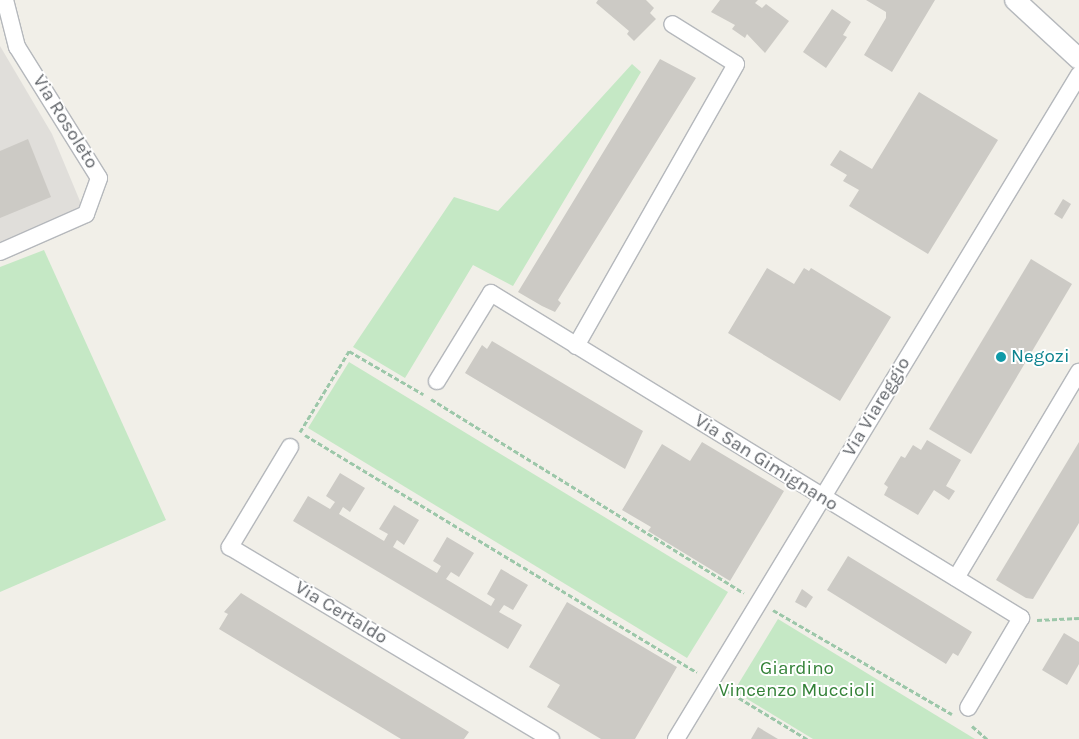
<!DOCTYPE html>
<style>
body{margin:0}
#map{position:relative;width:1079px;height:739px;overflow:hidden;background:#f1efe8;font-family:Karla,sans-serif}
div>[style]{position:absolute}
.industrial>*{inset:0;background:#e0deda}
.green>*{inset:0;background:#c5e8c5}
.building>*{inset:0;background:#cccac5}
.path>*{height:3px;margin-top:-1.5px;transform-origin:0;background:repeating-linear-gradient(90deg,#9cc7a9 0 5px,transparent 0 7.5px)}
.roads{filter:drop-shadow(1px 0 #b5b8bc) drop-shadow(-1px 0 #b5b8bc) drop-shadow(0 1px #b5b8bc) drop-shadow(0 -1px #b5b8bc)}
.minor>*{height:16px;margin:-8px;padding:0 8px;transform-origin:8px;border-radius:8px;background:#fff}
.tertiary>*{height:20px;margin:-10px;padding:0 10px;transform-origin:10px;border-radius:10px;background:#fff}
.dots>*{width:14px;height:14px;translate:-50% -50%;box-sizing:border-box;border:2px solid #fff;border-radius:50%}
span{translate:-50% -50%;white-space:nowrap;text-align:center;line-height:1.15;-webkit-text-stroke:4px #fff;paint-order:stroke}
.street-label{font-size:19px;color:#5f6368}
.culture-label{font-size:19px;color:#0d838f}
.left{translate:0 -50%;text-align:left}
.park-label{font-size:19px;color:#348238}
</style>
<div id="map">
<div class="industrial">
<i style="clip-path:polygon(0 46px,52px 134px,82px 206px,0 242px)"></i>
</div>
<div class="green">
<i style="clip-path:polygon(632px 64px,641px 72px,513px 286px,473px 265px,405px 378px,353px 347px,454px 197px,498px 211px)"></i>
<i style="clip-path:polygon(44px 250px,166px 520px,0 592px,0 267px)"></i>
<i style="clip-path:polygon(349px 362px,728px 592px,687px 658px,308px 428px)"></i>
<i style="clip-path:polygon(778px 619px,975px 739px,813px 739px,734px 691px)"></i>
</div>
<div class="building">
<i style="clip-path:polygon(598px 0,646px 0,654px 8px,650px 13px,656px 19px,634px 41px,627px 34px,629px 31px,596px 3px)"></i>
<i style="clip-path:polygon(720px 0,758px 0,755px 3px,762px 8px,766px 4px,789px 21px,765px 53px,747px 34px,745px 38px,732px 29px,735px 25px,711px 12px)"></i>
<i style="clip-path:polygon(866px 0,935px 0,892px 72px,864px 55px,886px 18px,886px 12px)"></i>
<i style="clip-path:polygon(832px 9px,851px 22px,843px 35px,847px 37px,826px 68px,803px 52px)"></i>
<i style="clip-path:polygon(660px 59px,696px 78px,558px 300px,561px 303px,555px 312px,542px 306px,518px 292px)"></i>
<i style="clip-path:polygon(919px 92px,998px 140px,928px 254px,849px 206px,859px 190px,843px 181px,847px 175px,830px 165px,840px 150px,872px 169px)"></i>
<i style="clip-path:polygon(28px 139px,51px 197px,0 218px,0 151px)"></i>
<i style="clip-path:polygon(1063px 199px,1071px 204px,1062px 219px,1054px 214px)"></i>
<i style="clip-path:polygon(1031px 259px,1072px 284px,971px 454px,929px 429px)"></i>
<i style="clip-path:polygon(767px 268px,794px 284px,804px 268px,809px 271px,811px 268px,891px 317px,840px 401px,728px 333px)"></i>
<i style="clip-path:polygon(492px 341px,643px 431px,625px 469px,465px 373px,482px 345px,487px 349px)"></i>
<i style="clip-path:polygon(927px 440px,961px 460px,946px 486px,955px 491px,949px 500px,934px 490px,918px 515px,884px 495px,888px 487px,884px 484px,901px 456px,905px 458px,913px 445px,921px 450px)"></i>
<i style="clip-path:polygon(702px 442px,784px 491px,730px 581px,648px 531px,651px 527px,622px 510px,662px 444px,690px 461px)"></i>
<i style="clip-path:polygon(1079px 442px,1079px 523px,1033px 599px,1026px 598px,996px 580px)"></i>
<i style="clip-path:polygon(340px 473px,365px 488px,350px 512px,343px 507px,339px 514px,384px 541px,388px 534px,379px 529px,394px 505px,419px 520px,404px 545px,397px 540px,393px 547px,437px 573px,441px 566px,433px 561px,447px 537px,474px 553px,459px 577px,451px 572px,446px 579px,491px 606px,495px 599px,487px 594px,501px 569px,528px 585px,513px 610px,504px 605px,499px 612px,522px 625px,508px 649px,293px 521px,308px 496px,330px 509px,335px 502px,326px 496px)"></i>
<i style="clip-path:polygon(848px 556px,972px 632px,958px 656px,953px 653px,946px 664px,827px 590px)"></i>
<i style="clip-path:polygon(802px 589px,813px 597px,806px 608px,795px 602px)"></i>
<i style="clip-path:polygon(241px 593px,469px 732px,464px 739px,401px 739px,219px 629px,228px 614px,224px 612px)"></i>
<i style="clip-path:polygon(567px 602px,677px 667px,635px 739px,601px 739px,547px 707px,560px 685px,529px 667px)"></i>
<i style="clip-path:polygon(1064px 633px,1079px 642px,1079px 664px,1067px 685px,1042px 670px)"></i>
<i style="clip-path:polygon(758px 727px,778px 739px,751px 739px)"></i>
</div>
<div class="path">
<i style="left:431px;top:399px;width:368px;rotate:31.8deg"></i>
<i style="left:300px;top:432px;width:95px;rotate:-58.8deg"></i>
<i style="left:349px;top:351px;width:86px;rotate:30.2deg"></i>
<i style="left:305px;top:435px;width:458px;rotate:31.2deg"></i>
<i style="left:773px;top:610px;width:207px;rotate:30.2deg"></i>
<i style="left:1037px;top:620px;width:42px;rotate:-2.7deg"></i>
<i style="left:726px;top:690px;width:95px;rotate:31.2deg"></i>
<i style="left:972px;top:726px;width:20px;rotate:41deg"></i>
</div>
<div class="roads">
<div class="minor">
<i style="left:0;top:252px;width:94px;rotate:-23.8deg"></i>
<i style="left:86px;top:214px;width:38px;rotate:-70deg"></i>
<i style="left:99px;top:178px;width:155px;rotate:-122deg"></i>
<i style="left:17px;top:47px;width:49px;rotate:-104.3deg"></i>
<i style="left:576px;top:346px;width:324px;rotate:-60.4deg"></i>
<i style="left:736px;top:64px;width:75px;rotate:-148deg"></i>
<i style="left:437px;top:381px;width:103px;rotate:-58.5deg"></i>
<i style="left:491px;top:293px;width:622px;rotate:31.52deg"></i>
<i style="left:1021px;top:618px;width:104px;rotate:120.5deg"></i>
<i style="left:290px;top:447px;width:117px;rotate:121deg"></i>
<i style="left:230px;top:547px;width:374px;rotate:30.9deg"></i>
<i style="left:956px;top:578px;width:240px;rotate:-59.2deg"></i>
<i style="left:676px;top:739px;width:777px;rotate:-58.75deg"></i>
</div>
<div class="tertiary">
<i style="left:1015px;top:0;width:87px;rotate:42.7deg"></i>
</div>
</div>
<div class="dots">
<i style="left:1001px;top:357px;background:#0f9aa8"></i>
</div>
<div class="street-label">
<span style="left:65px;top:122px;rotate:58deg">Via Rosoleto</span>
<span style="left:877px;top:407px;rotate:-59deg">Via Viareggio</span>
<span style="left:766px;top:463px;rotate:32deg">Via San Gimignano</span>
<span style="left:341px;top:613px;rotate:31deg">Via Certaldo</span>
</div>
<div class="culture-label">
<span class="left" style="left:1011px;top:357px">Negozi</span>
</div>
<div class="park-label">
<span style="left:797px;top:680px">Giardino<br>Vincenzo Muccioli</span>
</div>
</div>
